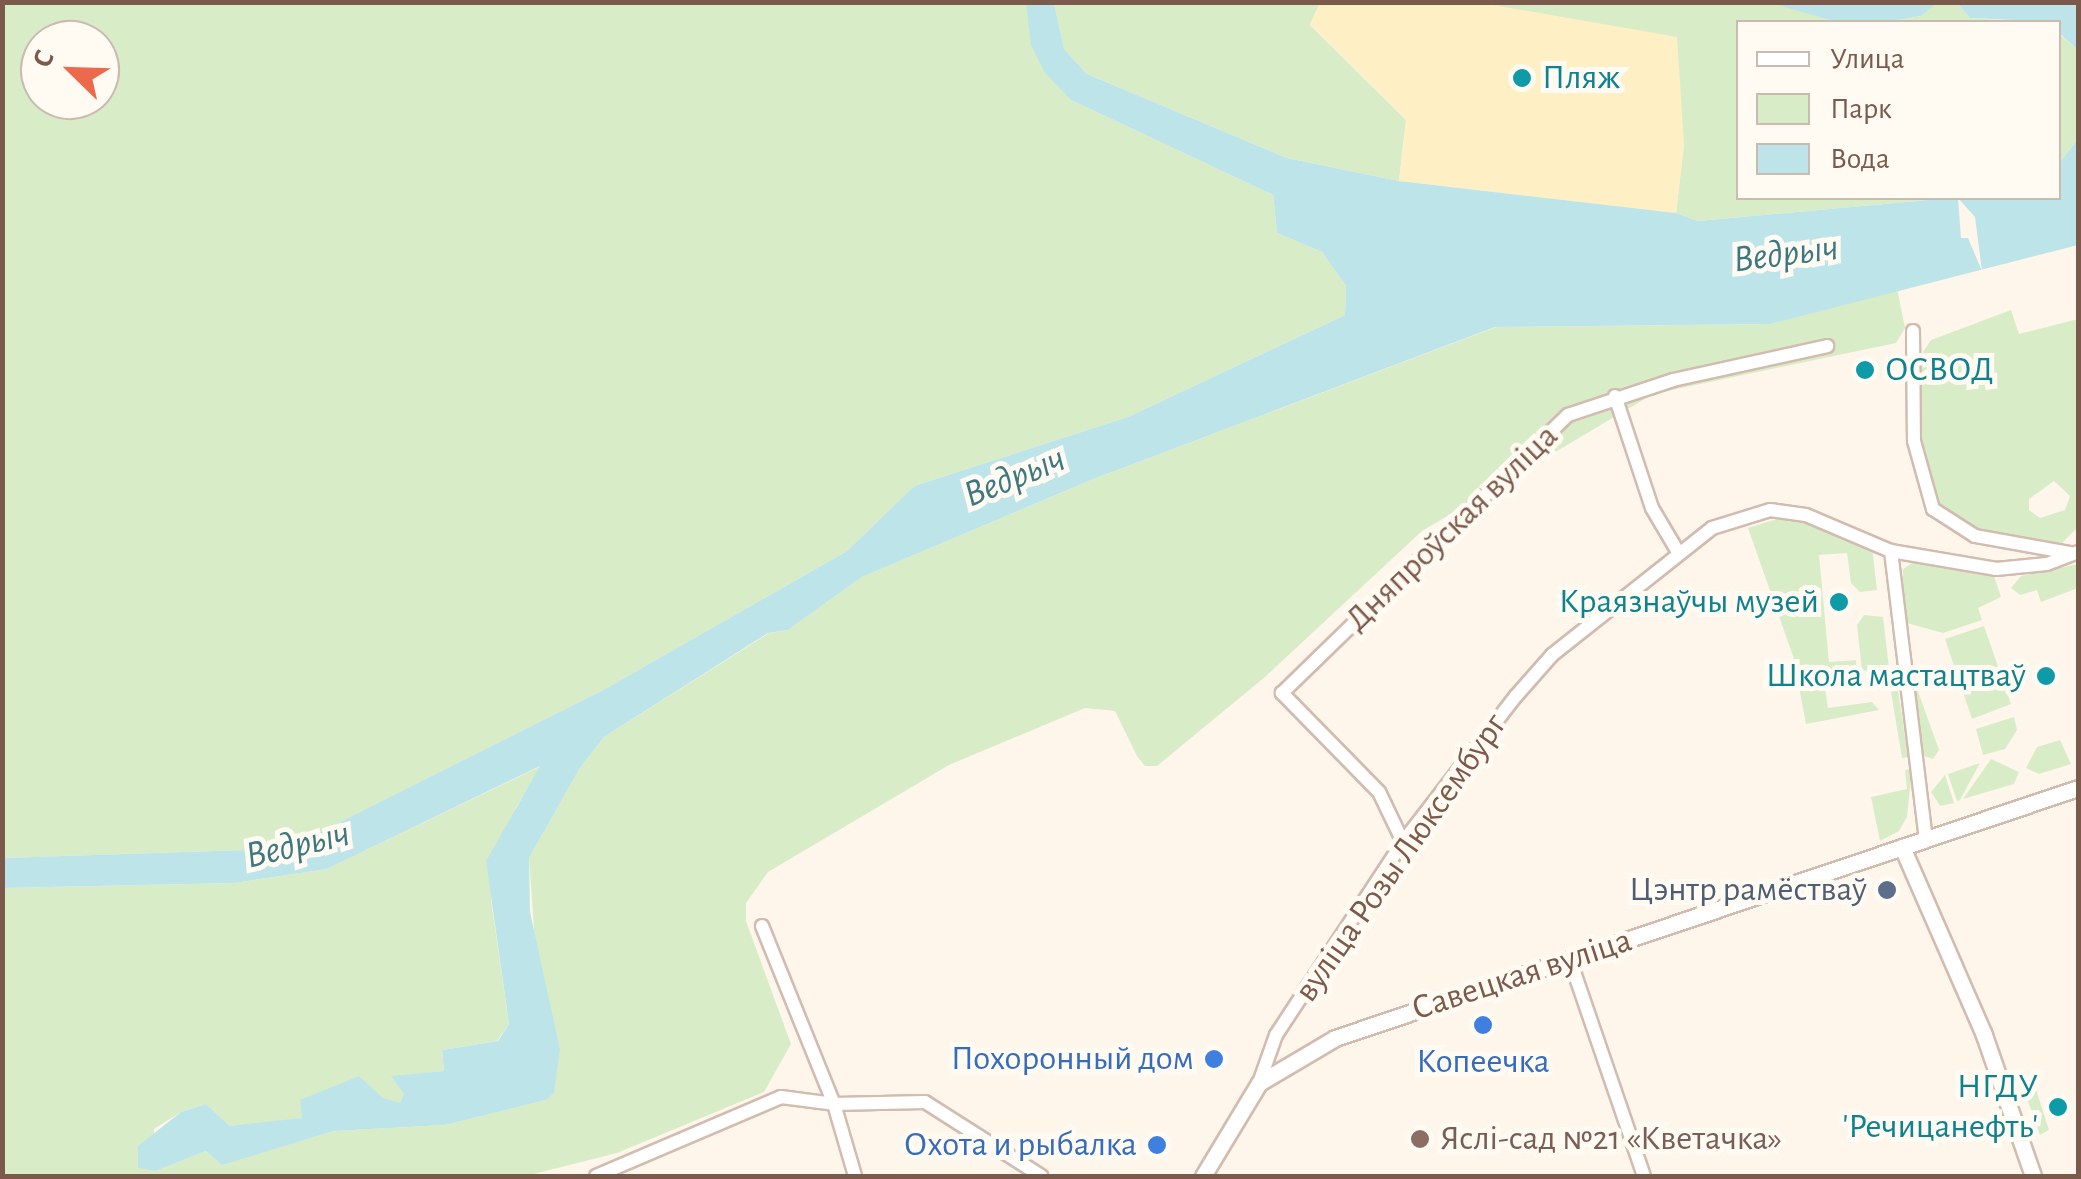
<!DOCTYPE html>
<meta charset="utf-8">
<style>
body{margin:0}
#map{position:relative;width:2081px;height:1179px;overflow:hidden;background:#fef6eb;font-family:"Alegreya Sans",sans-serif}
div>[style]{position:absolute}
.green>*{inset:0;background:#d8edc7}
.sand>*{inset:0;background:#feefc5}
.water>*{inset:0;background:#bde5e9}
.pier>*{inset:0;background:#fef6eb}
.roads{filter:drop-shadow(2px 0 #d2bcaf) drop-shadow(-2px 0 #d2bcaf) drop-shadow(0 2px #d2bcaf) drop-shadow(0 -2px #d2bcaf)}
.minor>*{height:12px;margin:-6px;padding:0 6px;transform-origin:6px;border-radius:6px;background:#fff}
.tertiary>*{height:15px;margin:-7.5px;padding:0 7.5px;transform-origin:7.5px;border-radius:7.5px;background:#fff}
.dots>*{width:28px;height:28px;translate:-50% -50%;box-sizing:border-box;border:5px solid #fffaf2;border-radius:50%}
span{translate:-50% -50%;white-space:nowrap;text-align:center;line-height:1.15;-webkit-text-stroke:10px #fffaf2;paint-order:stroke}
.culture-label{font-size:35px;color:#0d838f}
.left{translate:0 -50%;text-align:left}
.right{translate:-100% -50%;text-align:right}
.street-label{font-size:35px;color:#7b5a4b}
.service-label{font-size:35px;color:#4e5e75}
.shop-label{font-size:35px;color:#366cbe}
.education-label{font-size:35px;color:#785e54}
.water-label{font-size:38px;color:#3d7880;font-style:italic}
.frame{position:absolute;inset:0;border:5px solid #7b5a4b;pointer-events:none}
.legend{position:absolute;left:1736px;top:20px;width:325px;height:180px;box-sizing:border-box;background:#fffaf2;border:2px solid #cabaaf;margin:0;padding:12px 18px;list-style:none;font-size:30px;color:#7b5a4b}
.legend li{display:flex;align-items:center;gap:20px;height:50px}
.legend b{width:50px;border:2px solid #cabaaf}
.north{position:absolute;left:20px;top:20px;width:100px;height:100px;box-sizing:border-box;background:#fffaf2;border:2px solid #cabaaf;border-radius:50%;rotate:293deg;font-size:28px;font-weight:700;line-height:40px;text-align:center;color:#7b5a4b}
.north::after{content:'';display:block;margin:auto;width:35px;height:45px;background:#ec694c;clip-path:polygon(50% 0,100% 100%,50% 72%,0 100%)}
</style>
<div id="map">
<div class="green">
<i style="clip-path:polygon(1937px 2px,1957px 3px,1970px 18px,2036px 22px,1887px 22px,1921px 16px)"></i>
<i style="clip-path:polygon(evenodd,2px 3px,1026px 3px,1071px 100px,1273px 195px,1277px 233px,1322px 252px,1346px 286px,1345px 315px,1128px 417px,914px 486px,847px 551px,605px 689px,312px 836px,245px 850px,3px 858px,2px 3px,40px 40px,100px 40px,100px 100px,40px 100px,40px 40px)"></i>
<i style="clip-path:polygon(1054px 3px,1320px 3px,1310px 25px,1406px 120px,1399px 181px,1287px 158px,1087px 74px,1064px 49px)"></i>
<i style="clip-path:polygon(1476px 3px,1771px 3px,1848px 22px,1738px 22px,1738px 198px,1950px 198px,1698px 221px,1676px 213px,1684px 144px)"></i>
<i style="clip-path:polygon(2058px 33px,2078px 50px,2078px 139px,2059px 163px)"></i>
<i style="clip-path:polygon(1897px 288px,1905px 328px,1896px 343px,1653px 394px,1422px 531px,1265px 677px,1157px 766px,1145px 766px,1137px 756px,1115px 711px,1085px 708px,949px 765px,768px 872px,746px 903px,746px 921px,791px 1044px,764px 1092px,617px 1153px,526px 1176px,3px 1176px,2px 888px,234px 883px,327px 869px,541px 766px,515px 809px,491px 900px,509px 1024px,497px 1041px,442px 1050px,444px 1071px,392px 1077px,405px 1094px,401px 1103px,300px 1100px,303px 1118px,257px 1125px,230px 1126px,206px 1104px,181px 1112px,154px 1129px,156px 1171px,206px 1151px,223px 1164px,334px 1131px,445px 1125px,546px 1100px,529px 858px,580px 768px,604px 737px,769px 633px,788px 630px,862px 577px,1091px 480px,1496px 327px,1770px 324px)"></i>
<i style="clip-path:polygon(evenodd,2011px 310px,2019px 334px,2078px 319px,2078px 527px,2062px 543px,1983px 535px,1935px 507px,1918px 439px,1923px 352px,1931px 340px,2011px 310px,2054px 481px,2070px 496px,2065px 510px,2040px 518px,2029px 510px,2029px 499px,2054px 481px)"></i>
<i style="clip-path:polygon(1780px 518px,1802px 520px,1872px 547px,1877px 590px,1860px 592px,1851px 583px,1847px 553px,1819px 555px,1829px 662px,1856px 660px,1857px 671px,1824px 682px,1828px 708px,1872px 702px,1879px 710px,1806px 724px,1793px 656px,1748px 528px)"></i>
<i style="clip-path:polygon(2078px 564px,2078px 588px,2041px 602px,2037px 590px,2020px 595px,2011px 588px,2021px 576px)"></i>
<i style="clip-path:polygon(1947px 565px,1994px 576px,2001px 597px,1978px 608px,1982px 620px,1943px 633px,1903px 622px,1903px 569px,1912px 563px)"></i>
<i style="clip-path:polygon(1864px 615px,1883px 617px,1889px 668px,1883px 674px,1862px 670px,1857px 625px)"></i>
<i style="clip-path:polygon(1984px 626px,2011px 704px,1972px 719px,1945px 639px)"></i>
<i style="clip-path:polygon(1909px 666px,1939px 750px,1933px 759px,1921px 755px)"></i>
<i style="clip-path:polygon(1898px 690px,1908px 757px,1902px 758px,1891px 692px)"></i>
<i style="clip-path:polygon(2014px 717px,2017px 730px,2005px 749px,1983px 755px,1976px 729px)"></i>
<i style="clip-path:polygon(2060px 740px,2071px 764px,2039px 774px,2026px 768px,2037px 747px)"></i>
<i style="clip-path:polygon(1991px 759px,2019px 772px,2014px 784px,1963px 799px)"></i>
<i style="clip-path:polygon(1980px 763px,1960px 800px,1957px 801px,1948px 774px)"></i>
<i style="clip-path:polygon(1912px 769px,1907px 817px,1899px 831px,1880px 841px,1871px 797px,1907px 789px,1905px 770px)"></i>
<i style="clip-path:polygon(1945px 775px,1954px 803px,1940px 806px,1931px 792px)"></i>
<i style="clip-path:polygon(2035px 1086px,2049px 1130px,2040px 1135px,2024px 1090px)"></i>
</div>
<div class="sand">
<i style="clip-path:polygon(1476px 2px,1677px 37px,1684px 144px,1676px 213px,1399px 181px,1406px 120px,1310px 24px,1320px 3px)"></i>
</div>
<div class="water">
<i style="clip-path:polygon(1026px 3px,1054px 3px,1064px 49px,1087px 74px,1287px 158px,1399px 181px,1676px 213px,1698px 221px,1950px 198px,2058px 198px,2059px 163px,2078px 139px,2078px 245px,1770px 324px,1495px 327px,1091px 480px,862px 577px,788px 630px,768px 633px,604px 737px,580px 768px,529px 858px,530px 912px,560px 1049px,554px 1093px,546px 1100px,445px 1125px,334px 1131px,222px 1165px,206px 1151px,156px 1171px,138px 1168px,138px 1146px,181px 1112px,206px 1104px,230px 1126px,302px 1118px,300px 1100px,359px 1076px,383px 1098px,400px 1103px,404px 1094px,391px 1076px,444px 1071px,442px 1050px,498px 1041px,509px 1024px,486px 861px,540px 766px,327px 869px,234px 883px,3px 888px,2px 858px,245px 850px,312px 836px,605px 689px,847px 551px,914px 486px,1128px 417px,1345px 315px,1346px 286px,1322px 252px,1277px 233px,1273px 195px,1071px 100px,1045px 73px,1031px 45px)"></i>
<i style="clip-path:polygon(1771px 3px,1937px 3px,1921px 16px,1887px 22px,1830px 20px)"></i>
<i style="clip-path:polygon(1957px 3px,2078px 3px,2078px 50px,2059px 33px,2058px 22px,1970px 18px)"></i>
</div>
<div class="pier">
<i style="clip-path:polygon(1958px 198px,1975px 217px,1982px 271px,1968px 238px,1961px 238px)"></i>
</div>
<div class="roads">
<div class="minor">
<i style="left:1913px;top:331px;width:110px;rotate:89.5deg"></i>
<i style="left:1914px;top:441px;width:71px;rotate:74.4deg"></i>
<i style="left:1933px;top:509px;width:50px;rotate:32.7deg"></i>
<i style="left:1975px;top:536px;width:97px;rotate:10.1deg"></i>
<i style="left:1615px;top:396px;width:118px;rotate:71.7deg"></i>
<i style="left:1652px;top:508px;width:51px;rotate:59.4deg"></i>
<i style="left:1891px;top:551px;width:290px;rotate:83.1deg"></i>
<i style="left:1403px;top:842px;width:55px;rotate:-115.6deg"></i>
<i style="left:1379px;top:792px;width:139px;rotate:-134.4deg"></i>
<i style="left:1282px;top:693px;width:399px;rotate:-44.2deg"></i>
<i style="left:1568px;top:415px;width:111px;rotate:-18.4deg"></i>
<i style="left:1673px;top:380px;width:158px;rotate:-12.4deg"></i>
<i style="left:762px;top:926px;width:192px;rotate:68deg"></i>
<i style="left:834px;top:1104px;width:75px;rotate:73.7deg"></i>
<i style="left:1570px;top:960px;width:228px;rotate:71.1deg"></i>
<i style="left:1259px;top:1083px;width:51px;rotate:-70.5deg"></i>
<i style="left:1276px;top:1035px;width:231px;rotate:-56.7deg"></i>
<i style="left:1403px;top:842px;width:185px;rotate:-52.3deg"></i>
<i style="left:1516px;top:696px;width:55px;rotate:-48.7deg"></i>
<i style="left:1552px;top:655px;width:204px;rotate:-38.4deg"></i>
<i style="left:1712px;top:528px;width:61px;rotate:-17.2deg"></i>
<i style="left:1770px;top:510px;width:36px;rotate:8deg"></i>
<i style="left:1806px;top:515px;width:92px;rotate:23deg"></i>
<i style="left:1891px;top:551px;width:107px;rotate:9.7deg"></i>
<i style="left:1996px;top:569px;width:51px;rotate:-5.6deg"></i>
<i style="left:2047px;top:564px;width:33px;rotate:-21deg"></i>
<i style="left:596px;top:1176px;width:201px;rotate:-23.1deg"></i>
<i style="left:781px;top:1097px;width:53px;rotate:7.5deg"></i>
<i style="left:834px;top:1104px;width:91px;rotate:-1.3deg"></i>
<i style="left:925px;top:1102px;width:138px;rotate:32.5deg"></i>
</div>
<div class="tertiary">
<i style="left:1902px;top:847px;width:205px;rotate:66.4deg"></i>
<i style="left:1984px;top:1035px;width:149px;rotate:70.8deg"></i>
<i style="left:1203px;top:1176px;width:109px;rotate:-58.9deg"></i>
<i style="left:1259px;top:1083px;width:88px;rotate:-30.6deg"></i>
<i style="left:1335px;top:1038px;width:784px;rotate:-18.6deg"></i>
</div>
</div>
<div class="dots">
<i style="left:1522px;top:78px;background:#0f9aa8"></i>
<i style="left:1865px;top:370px;background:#0f9aa8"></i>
<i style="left:1839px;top:602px;background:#0f9aa8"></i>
<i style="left:2046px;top:676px;background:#0f9aa8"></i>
<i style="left:1887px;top:890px;background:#5c6f8a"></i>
<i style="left:1483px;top:1025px;background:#3f7fe0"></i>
<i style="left:1214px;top:1059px;background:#3f7fe0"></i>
<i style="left:2058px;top:1107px;background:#0f9aa8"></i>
<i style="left:1420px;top:1139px;background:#8d6e63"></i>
<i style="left:1157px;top:1145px;background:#3f7fe0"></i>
</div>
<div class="culture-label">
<span class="left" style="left:1542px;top:78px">Пляж</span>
<span class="left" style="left:1885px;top:370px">ОСВОД</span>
<span class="right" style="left:1819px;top:602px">Краязнаўчы музей</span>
<span class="right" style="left:2026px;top:676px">Школа мастацтваў</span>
<span class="right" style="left:2038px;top:1107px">НГДУ<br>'Речицанефть'</span>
</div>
<div class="street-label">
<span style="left:1452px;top:528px;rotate:-44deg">Дняпроўская вуліца</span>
<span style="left:1401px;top:858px;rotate:-55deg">вуліца Розы Люксембург</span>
<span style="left:1522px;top:975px;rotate:-18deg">Савецкая вуліца</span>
</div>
<div class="service-label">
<span class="right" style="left:1867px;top:890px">Цэнтр рамёстваў</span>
</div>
<div class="shop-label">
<span class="right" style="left:1194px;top:1059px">Похоронный дом</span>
<span style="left:1483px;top:1062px">Копеечка</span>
<span class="right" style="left:1137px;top:1145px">Охота и рыбалка</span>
</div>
<div class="education-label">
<span class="left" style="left:1440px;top:1139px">Яслі-сад №21 «Кветачка»</span>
</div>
<div class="water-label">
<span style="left:1786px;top:255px;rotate:-7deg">Ведрыч</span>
<span style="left:1015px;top:478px;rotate:-22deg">Ведрыч</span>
<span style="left:298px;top:846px;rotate:-13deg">Ведрыч</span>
</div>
<div class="frame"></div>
<ul class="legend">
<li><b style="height:12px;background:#fff"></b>Улица</li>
<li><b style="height:28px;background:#d8edc7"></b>Парк</li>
<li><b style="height:28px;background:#bde5e9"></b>Вода</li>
</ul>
<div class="north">С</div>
</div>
